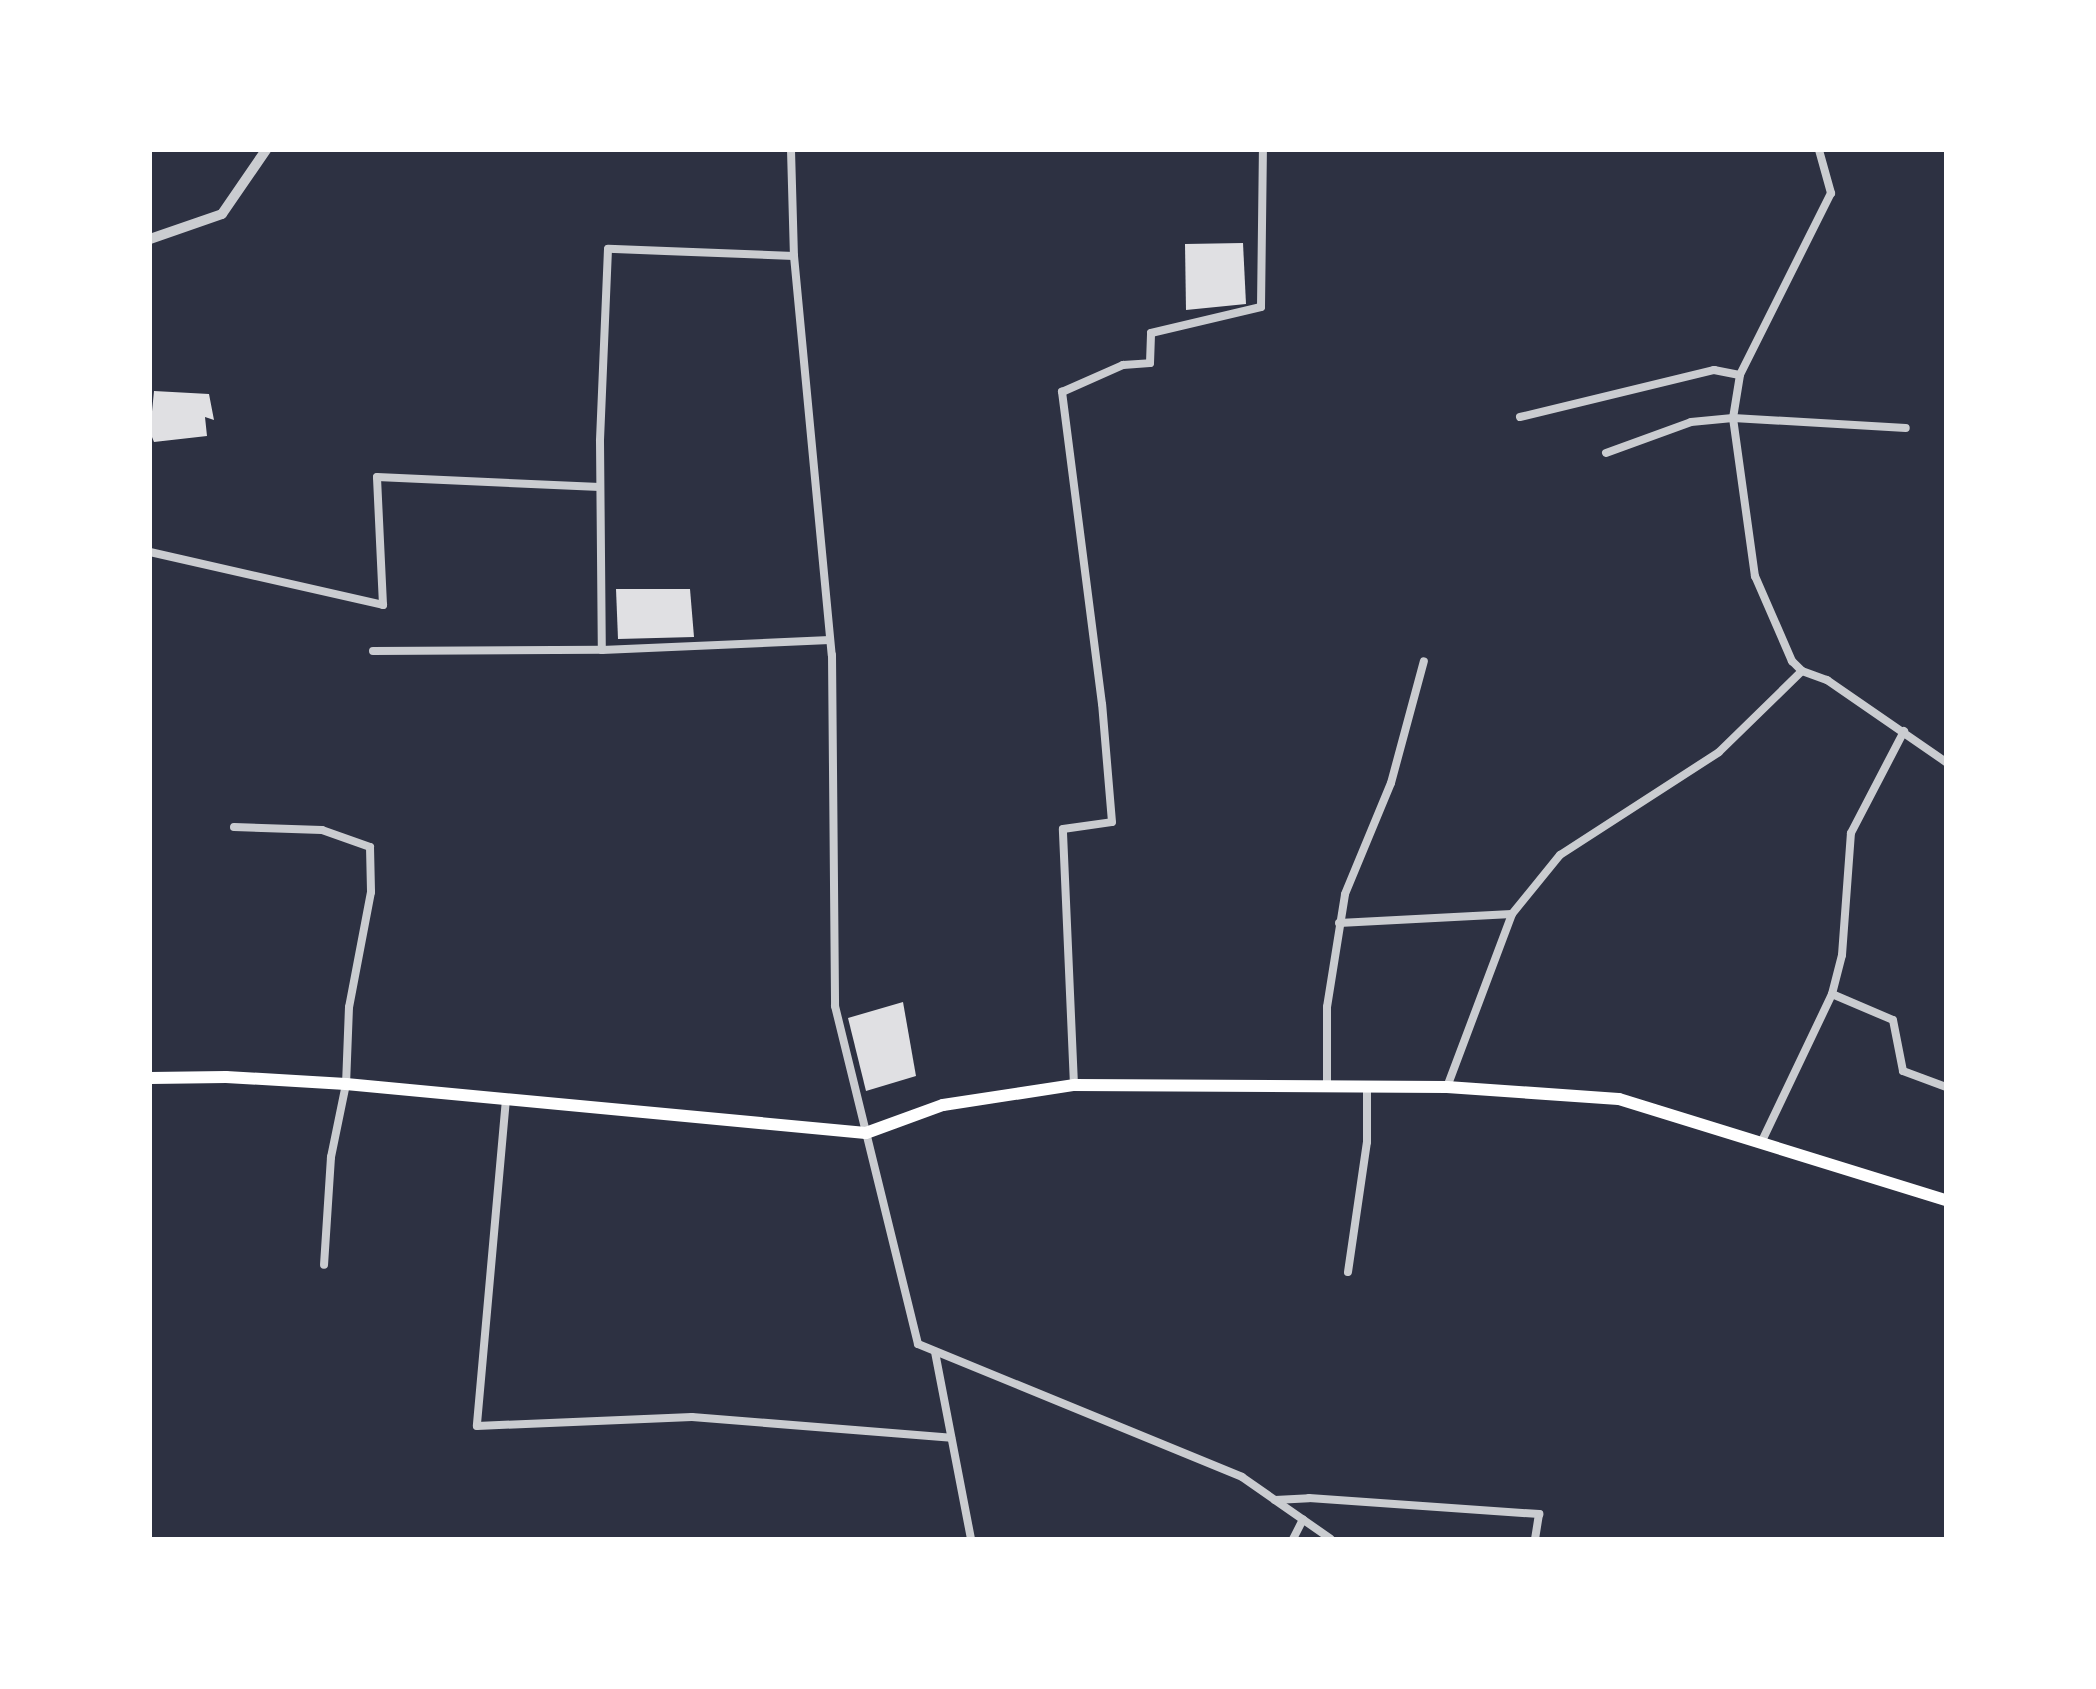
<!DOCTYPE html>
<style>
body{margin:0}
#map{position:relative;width:2096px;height:1689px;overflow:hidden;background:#2d3142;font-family:"PT Sans Narrow",sans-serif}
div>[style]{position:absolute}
.building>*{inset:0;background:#e0e0e3}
.minor>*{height:8px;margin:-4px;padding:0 4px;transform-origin:4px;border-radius:4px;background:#caccd0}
.tertiary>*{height:10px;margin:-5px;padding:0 5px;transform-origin:5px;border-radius:5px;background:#caccd0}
.secondary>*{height:12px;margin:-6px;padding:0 6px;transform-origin:6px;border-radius:6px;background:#fff}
span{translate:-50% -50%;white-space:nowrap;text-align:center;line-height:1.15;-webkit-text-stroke:6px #fff;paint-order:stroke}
.frame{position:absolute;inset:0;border:152px solid #fff;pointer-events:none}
</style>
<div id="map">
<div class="building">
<i style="clip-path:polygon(1243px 243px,1246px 304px,1186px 310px,1185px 244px)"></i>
<i style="clip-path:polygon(154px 391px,209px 394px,214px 420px,205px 417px,207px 436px,154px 442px,150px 432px)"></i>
<i style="clip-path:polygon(616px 589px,690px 589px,694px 637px,618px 639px)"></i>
<i style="clip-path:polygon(903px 1002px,916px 1076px,866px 1091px,848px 1018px)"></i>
</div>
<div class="minor">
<i style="left:791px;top:150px;width:106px;rotate:88.4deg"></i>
<i style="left:794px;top:256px;width:401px;rotate:84.6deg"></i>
<i style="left:832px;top:655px;width:351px;rotate:89.5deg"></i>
<i style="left:835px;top:1006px;width:348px;rotate:76.2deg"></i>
<i style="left:918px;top:1344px;width:350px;rotate:22.3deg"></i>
<i style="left:1242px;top:1477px;width:108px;rotate:34.9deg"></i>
<i style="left:1819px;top:150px;width:45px;rotate:74.4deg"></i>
<i style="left:1831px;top:193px;width:203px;rotate:116.6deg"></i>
<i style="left:1740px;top:375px;width:44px;rotate:99.2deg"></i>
<i style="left:1733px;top:418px;width:160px;rotate:82.1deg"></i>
<i style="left:1755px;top:576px;width:93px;rotate:66.5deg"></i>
<i style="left:1792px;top:661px;width:14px;rotate:45deg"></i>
<i style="left:1802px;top:671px;width:27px;rotate:20deg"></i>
<i style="left:1827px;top:680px;width:145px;rotate:34.6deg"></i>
<i style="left:794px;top:256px;width:186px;rotate:-177.8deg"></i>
<i style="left:608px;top:249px;width:192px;rotate:92.4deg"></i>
<i style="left:600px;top:441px;width:209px;rotate:89.5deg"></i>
<i style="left:602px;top:650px;width:228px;rotate:-2.5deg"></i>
<i style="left:1520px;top:417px;width:200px;rotate:-13.6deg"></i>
<i style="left:1714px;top:370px;width:26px;rotate:11deg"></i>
<i style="left:1606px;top:453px;width:90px;rotate:-20deg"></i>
<i style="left:1691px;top:422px;width:42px;rotate:-5.4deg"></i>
<i style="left:1733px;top:418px;width:173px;rotate:3.3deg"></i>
<i style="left:150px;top:552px;width:239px;rotate:12.8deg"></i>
<i style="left:383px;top:605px;width:128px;rotate:-92.7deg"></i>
<i style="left:377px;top:477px;width:223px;rotate:2.6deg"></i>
<i style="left:373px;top:651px;width:229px;rotate:-0.3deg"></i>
<i style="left:234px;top:827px;width:88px;rotate:2deg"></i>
<i style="left:322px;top:830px;width:51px;rotate:19.5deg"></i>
<i style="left:370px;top:847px;width:45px;rotate:88.7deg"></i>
<i style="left:371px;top:892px;width:117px;rotate:100.8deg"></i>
<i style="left:349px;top:1007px;width:77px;rotate:92.2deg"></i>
<i style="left:346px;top:1084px;width:75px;rotate:101.6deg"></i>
<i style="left:331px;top:1157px;width:108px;rotate:93.7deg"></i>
<i style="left:1339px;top:923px;width:173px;rotate:-3deg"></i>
<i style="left:1512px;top:914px;width:76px;rotate:-50.9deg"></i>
<i style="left:1560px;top:855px;width:189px;rotate:-32.9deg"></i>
<i style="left:1719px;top:752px;width:116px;rotate:-44.3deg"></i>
<i style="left:1832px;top:994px;width:66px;rotate:23.1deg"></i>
<i style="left:1893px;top:1020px;width:52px;rotate:78.9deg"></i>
<i style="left:1903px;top:1071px;width:46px;rotate:20.4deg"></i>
<i style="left:1074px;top:1085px;width:256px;rotate:-92.5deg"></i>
<i style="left:1063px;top:829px;width:49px;rotate:-8.1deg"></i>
<i style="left:1112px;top:822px;width:118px;rotate:-94.8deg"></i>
<i style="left:1102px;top:704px;width:315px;rotate:-97.3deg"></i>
<i style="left:1062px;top:392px;width:67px;rotate:-23.9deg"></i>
<i style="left:1123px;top:365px;width:27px;rotate:-4deg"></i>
<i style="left:1150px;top:363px;width:30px;rotate:-88deg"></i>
<i style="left:1151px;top:333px;width:113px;rotate:-13.3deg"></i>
<i style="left:1261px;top:307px;width:157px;rotate:-89.3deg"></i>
<i style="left:1327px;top:1086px;width:79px;rotate:-90deg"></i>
<i style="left:1327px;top:1007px;width:114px;rotate:-80.9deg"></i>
<i style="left:1345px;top:894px;width:120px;rotate:-67.5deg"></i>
<i style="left:1391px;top:783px;width:126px;rotate:-74.9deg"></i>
<i style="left:1447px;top:1087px;width:185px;rotate:-69.4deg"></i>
<i style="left:506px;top:1099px;width:328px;rotate:95.1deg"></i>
<i style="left:477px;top:1426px;width:215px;rotate:-2.4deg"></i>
<i style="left:692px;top:1417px;width:260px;rotate:4.6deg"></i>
<i style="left:1761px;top:1143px;width:165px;rotate:-64.5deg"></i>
<i style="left:1832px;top:994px;width:40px;rotate:-75.6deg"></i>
<i style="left:1842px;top:955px;width:122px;rotate:-85.8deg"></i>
<i style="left:1851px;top:833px;width:115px;rotate:-62.5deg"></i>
<i style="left:1348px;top:1272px;width:131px;rotate:-81.7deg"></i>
<i style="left:1367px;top:1142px;width:57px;rotate:-90deg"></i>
<i style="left:935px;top:1352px;width:190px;rotate:79.1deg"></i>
<i style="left:1275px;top:1500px;width:34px;rotate:-3deg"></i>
<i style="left:1309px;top:1498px;width:231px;rotate:4deg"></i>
<i style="left:1539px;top:1514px;width:25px;rotate:99deg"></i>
<i style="left:1293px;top:1539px;width:22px;rotate:-63deg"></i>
</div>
<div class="tertiary">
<i style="left:150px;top:239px;width:76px;rotate:-19.1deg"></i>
<i style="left:222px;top:214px;width:78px;rotate:-55.5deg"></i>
</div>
<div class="secondary">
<i style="left:150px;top:1078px;width:76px;rotate:-0.8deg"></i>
<i style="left:226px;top:1077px;width:120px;rotate:3.3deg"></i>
<i style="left:346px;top:1084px;width:522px;rotate:5.38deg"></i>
<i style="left:866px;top:1133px;width:82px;rotate:-20deg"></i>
<i style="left:943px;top:1105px;width:133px;rotate:-8.7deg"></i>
<i style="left:1074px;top:1085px;width:373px;rotate:0.3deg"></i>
<i style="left:1447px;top:1087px;width:172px;rotate:4deg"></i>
<i style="left:1619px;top:1099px;width:342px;rotate:17.2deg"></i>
</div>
<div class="frame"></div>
</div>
